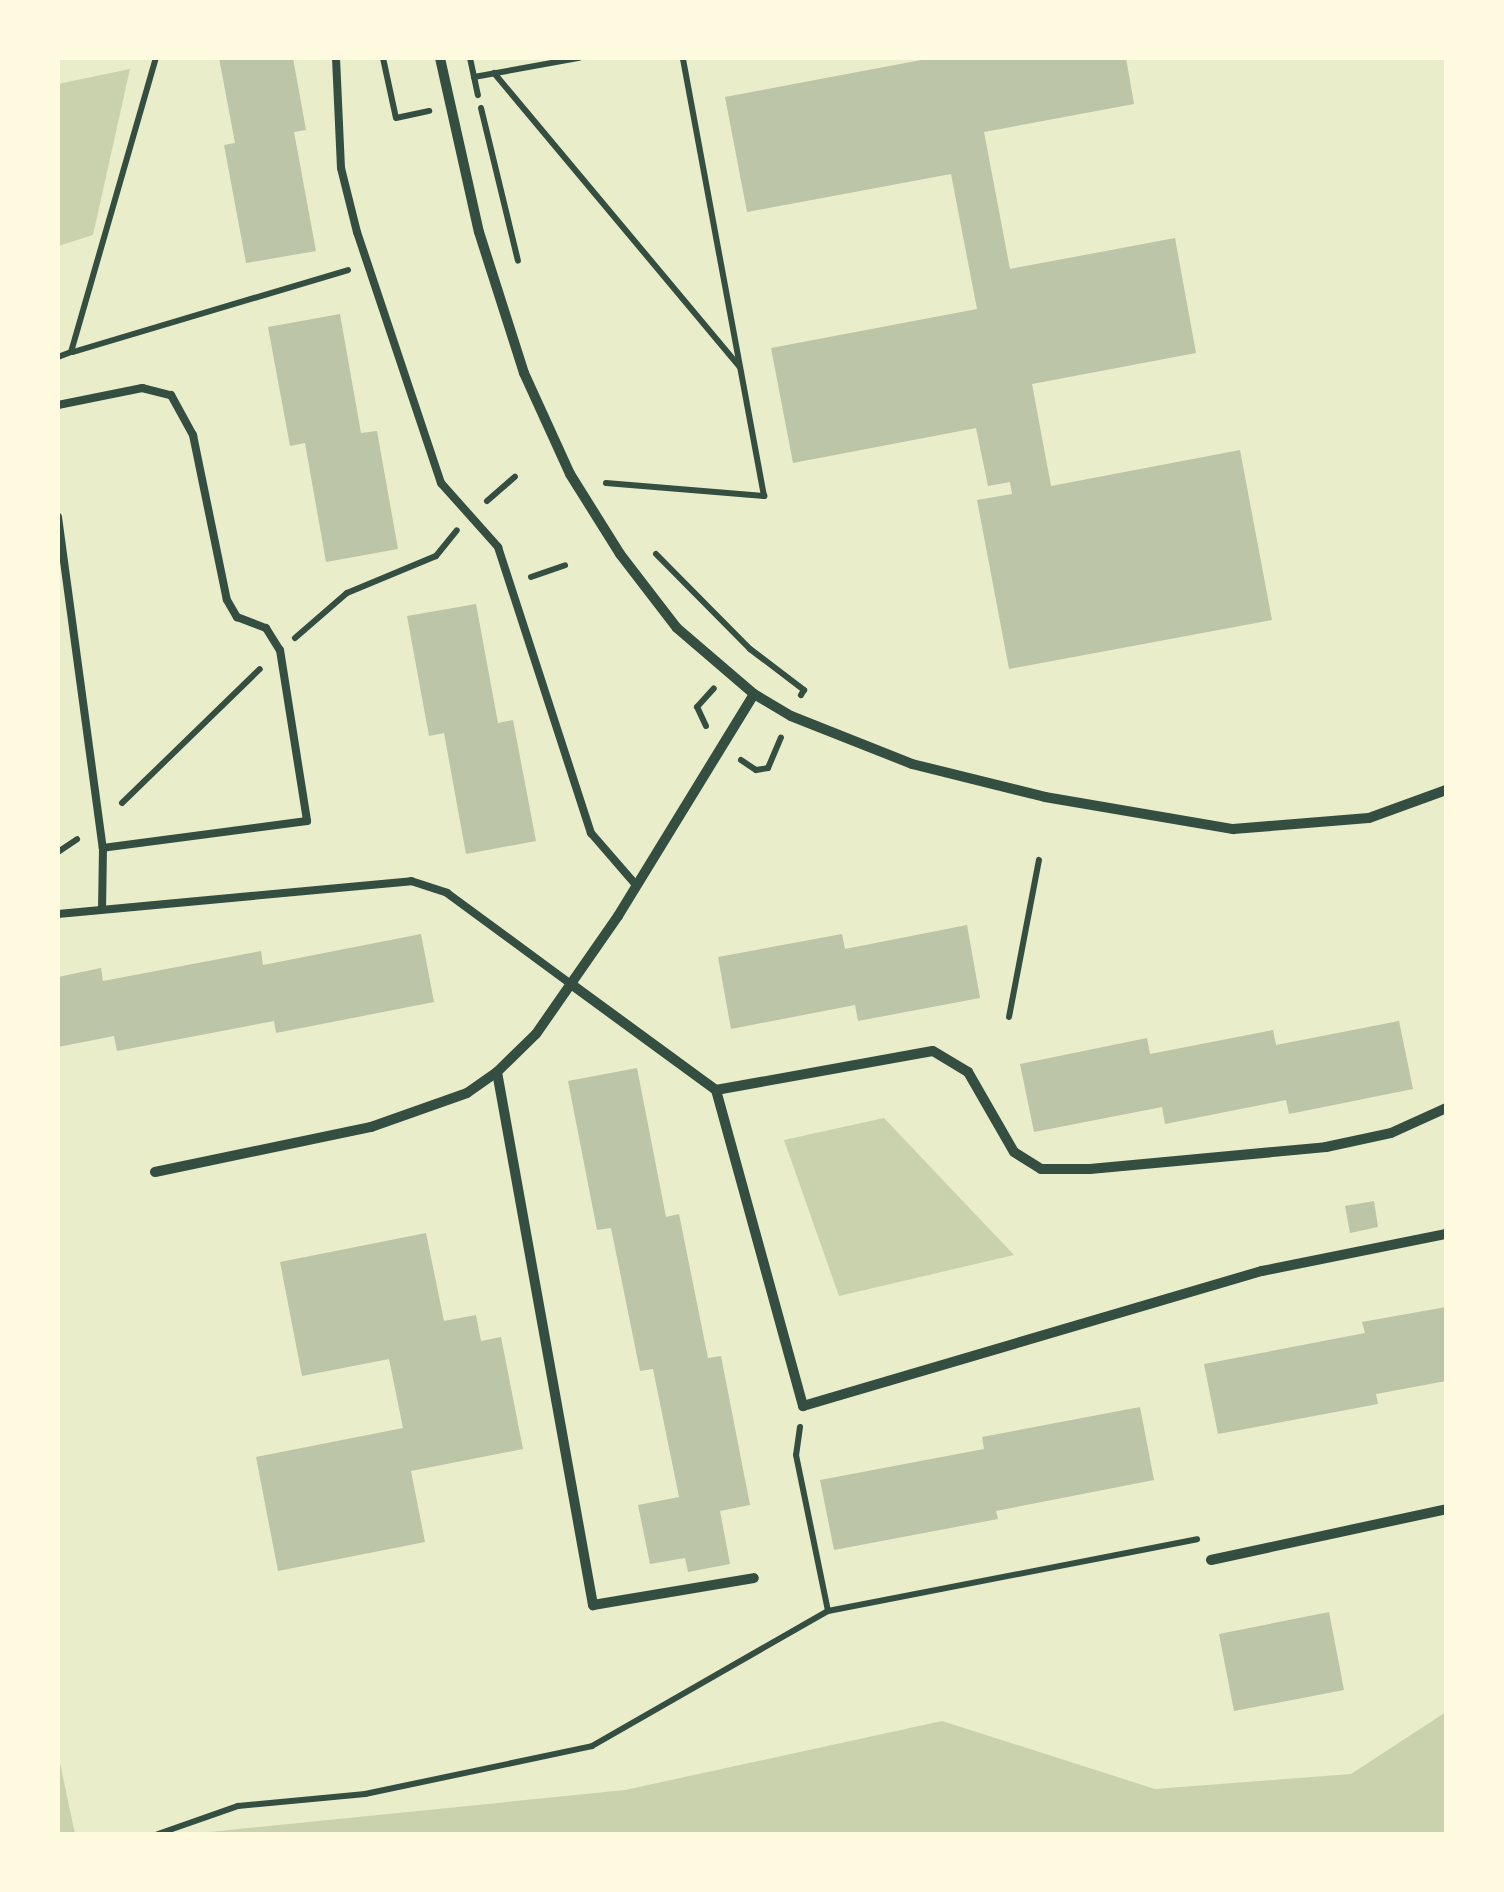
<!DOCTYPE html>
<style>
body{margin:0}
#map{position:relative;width:1504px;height:1892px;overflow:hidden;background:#e9edc9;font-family:"PT Sans",sans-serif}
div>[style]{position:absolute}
.green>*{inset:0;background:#cad2ad}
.building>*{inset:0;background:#bcc5a7}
.path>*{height:6px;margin:-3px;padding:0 3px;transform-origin:3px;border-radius:3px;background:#344e41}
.service>*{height:8px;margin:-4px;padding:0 4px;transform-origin:4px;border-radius:4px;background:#344e41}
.minor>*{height:10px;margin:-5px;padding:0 5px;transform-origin:5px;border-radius:5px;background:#344e41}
span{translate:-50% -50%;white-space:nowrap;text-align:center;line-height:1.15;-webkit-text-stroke:8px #fefae0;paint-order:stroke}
.frame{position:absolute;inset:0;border:60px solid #fefae0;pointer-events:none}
</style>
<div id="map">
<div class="green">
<i style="clip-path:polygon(130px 69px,93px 235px,58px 246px,58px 84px)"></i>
<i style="clip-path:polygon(884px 1118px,1014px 1255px,839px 1296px,784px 1140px)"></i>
<i style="clip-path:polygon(1446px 1712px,1446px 1834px,190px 1834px,625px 1790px,942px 1721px,1155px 1789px,1351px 1774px)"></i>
<i style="clip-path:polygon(58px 1750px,60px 1763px,75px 1834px,58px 1834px)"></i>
</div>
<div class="building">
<i style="clip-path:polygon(219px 58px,293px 58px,306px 130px,294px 132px,316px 251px,246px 263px,224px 145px,235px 143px)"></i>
<i style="clip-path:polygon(932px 58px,1126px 58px,1134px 104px,984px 132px,1010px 269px,1175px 238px,1196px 353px,1032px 384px,1051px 486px,1240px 450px,1272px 620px,1009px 669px,977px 500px,1012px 494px,1010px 482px,988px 486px,976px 428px,793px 463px,771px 348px,977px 309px,951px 174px,747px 212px,725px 97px)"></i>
<i style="clip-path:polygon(340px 314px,361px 433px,377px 431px,398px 549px,326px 562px,305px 443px,290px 446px,268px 327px)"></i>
<i style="clip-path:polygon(476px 604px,498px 723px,513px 720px,536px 841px,466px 854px,444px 733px,429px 736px,407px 616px)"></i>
<i style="clip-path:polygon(967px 925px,980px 998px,858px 1021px,855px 1005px,731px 1029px,718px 957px,842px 934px,845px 949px)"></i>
<i style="clip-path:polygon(421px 934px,434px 1002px,276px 1033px,274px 1021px,117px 1051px,114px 1036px,58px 1047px,58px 977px,101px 968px,103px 981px,261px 951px,263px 965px)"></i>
<i style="clip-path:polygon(1399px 1021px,1413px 1089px,1289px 1114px,1286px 1100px,1165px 1124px,1162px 1107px,1034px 1132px,1020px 1064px,1147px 1038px,1150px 1054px,1273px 1030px,1276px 1045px)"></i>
<i style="clip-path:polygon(637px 1068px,666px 1217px,679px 1214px,708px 1358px,721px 1356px,750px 1505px,720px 1511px,730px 1564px,688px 1572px,685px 1558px,650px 1564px,638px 1505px,679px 1497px,653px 1369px,640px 1371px,611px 1228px,597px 1230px,568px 1081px)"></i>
<i style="clip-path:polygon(1374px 1201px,1378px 1227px,1350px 1233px,1345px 1206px)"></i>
<i style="clip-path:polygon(426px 1233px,444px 1321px,476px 1315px,481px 1341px,501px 1337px,523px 1449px,411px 1471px,425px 1542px,278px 1571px,256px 1457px,403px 1428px,389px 1359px,302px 1376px,280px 1262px)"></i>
<i style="clip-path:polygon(1446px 1307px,1446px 1381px,1376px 1394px,1378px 1404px,1218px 1434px,1204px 1364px,1365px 1333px,1362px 1322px)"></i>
<i style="clip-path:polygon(1140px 1407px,1154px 1480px,996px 1511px,998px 1519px,834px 1550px,820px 1480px,984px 1449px,982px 1437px)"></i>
<i style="clip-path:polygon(1329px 1612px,1344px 1690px,1234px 1711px,1219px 1634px)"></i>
</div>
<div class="path">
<i style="left:383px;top:58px;width:61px;rotate:77.8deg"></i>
<i style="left:396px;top:118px;width:34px;rotate:-12deg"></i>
<i style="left:470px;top:58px;width:38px;rotate:78deg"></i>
<i style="left:494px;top:73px;width:383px;rotate:50.1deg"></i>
<i style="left:474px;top:77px;width:107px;rotate:-10.3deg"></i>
<i style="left:481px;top:108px;width:157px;rotate:76.4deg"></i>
<i style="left:73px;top:352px;width:287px;rotate:-16.6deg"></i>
<i style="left:58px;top:357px;width:14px;rotate:-21deg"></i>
<i style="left:71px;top:352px;width:306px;rotate:-73.9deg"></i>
<i style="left:606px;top:483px;width:159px;rotate:4.7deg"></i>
<i style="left:764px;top:496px;width:445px;rotate:-100.5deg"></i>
<i style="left:487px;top:501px;width:37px;rotate:-41deg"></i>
<i style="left:656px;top:554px;width:134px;rotate:45.3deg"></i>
<i style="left:750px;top:649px;width:68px;rotate:37.2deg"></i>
<i style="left:804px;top:690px;width:6px;rotate:121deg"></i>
<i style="left:531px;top:577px;width:36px;rotate:-19deg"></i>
<i style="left:295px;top:638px;width:69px;rotate:-40.9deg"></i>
<i style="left:347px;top:593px;width:96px;rotate:-22.6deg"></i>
<i style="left:436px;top:556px;width:33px;rotate:-51deg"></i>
<i style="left:706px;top:726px;width:21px;rotate:-115deg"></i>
<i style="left:697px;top:707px;width:25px;rotate:-48deg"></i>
<i style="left:741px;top:760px;width:18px;rotate:34deg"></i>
<i style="left:756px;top:770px;width:12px;rotate:-9deg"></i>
<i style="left:768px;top:768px;width:33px;rotate:-67deg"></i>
<i style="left:122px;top:803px;width:192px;rotate:-44.2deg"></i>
<i style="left:58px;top:852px;width:23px;rotate:-34deg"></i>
<i style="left:1009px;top:1017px;width:160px;rotate:-79.2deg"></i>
<i style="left:800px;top:1427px;width:28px;rotate:98deg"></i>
<i style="left:796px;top:1455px;width:159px;rotate:78.4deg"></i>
<i style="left:828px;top:1611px;width:376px;rotate:-11deg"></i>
<i style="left:158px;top:1834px;width:85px;rotate:-19.3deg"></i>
<i style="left:238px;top:1806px;width:128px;rotate:-5.4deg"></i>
<i style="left:365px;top:1794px;width:232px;rotate:-11.9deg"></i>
<i style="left:592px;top:1746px;width:272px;rotate:-29.8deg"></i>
</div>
<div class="service">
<i style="left:336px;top:58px;width:110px;rotate:87.4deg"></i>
<i style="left:341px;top:168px;width:66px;rotate:76deg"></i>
<i style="left:357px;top:232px;width:265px;rotate:71.5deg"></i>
<i style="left:441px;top:483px;width:86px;rotate:48.3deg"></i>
<i style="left:498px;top:547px;width:301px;rotate:72deg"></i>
<i style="left:591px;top:833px;width:69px;rotate:49.1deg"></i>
<i style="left:58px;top:405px;width:86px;rotate:-11.4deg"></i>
<i style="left:142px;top:388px;width:30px;rotate:14deg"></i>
<i style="left:171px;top:395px;width:46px;rotate:61.2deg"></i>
<i style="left:193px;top:435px;width:168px;rotate:78.4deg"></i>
<i style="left:227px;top:600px;width:20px;rotate:60deg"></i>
<i style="left:237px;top:617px;width:31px;rotate:21deg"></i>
<i style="left:266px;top:628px;width:26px;rotate:58deg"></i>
<i style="left:280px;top:650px;width:173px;rotate:81deg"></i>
<i style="left:307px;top:821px;width:206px;rotate:172.5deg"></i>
<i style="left:58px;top:517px;width:334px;rotate:82.3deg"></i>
<i style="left:103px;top:848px;width:61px;rotate:90.9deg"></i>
<i style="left:58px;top:914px;width:355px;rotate:-5.3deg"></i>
<i style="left:411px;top:881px;width:38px;rotate:18deg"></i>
<i style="left:447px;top:893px;width:154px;rotate:36.3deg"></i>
</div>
<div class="minor">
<i style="left:440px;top:58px;width:178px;rotate:77.4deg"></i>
<i style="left:479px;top:232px;width:148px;rotate:72.3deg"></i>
<i style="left:524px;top:373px;width:111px;rotate:65.5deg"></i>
<i style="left:570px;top:474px;width:94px;rotate:58deg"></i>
<i style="left:620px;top:554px;width:93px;rotate:52.4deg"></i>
<i style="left:677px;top:628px;width:101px;rotate:40.6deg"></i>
<i style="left:754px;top:694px;width:43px;rotate:30.7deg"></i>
<i style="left:791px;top:716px;width:130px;rotate:21.6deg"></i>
<i style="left:912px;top:764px;width:137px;rotate:13.9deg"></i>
<i style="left:1045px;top:797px;width:191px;rotate:9.7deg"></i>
<i style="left:1233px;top:829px;width:136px;rotate:-4.6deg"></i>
<i style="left:1369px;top:818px;width:82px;rotate:-20deg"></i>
<i style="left:571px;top:984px;width:180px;rotate:36.2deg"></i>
<i style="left:716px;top:1090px;width:328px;rotate:74.6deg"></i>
<i style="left:803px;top:1406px;width:478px;rotate:-16.4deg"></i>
<i style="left:1262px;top:1271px;width:188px;rotate:-11.4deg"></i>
<i style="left:497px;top:1072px;width:542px;rotate:79.79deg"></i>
<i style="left:593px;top:1605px;width:163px;rotate:-9.5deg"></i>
<i style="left:716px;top:1090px;width:220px;rotate:-10.2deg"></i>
<i style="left:933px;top:1051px;width:41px;rotate:31deg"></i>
<i style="left:968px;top:1072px;width:92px;rotate:60.1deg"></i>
<i style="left:1014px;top:1152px;width:32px;rotate:32deg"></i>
<i style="left:1041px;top:1169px;width:49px"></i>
<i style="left:1090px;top:1169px;width:237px;rotate:-5.3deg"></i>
<i style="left:1326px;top:1147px;width:66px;rotate:-12.2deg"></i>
<i style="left:1391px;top:1133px;width:60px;rotate:-24.4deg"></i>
<i style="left:155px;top:1172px;width:221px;rotate:-11.8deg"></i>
<i style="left:371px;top:1127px;width:102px;rotate:-19.5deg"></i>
<i style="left:467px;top:1093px;width:37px;rotate:-35deg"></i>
<i style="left:497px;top:1072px;width:54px;rotate:-44.3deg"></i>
<i style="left:536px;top:1034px;width:144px;rotate:-55.2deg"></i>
<i style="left:618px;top:916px;width:260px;rotate:-58.5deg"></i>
<i style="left:1211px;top:1560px;width:240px;rotate:-12.2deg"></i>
</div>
<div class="frame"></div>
</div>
